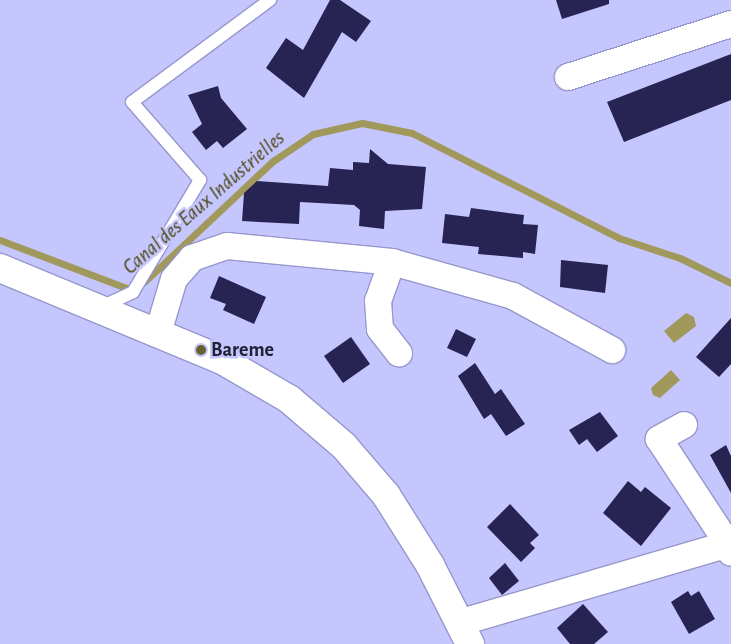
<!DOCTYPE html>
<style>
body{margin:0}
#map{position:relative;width:731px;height:644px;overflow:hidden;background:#c4c6fd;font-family:"Alegreya Sans",sans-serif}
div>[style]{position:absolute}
.water>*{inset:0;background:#a0995b}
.stream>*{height:7px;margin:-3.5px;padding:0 3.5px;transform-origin:3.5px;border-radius:3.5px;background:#a0995b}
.building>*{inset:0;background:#272453}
.roads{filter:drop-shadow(1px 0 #9697cc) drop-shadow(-1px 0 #9697cc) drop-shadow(0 1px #9697cc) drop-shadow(0 -1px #9697cc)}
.lane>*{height:12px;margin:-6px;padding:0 6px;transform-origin:6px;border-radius:6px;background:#fff}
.street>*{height:26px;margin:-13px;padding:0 13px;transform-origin:13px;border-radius:13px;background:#fff}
.secondary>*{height:28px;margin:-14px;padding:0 14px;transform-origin:14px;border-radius:14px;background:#fff}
.dots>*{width:14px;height:14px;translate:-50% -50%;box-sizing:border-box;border:2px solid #c4c6fd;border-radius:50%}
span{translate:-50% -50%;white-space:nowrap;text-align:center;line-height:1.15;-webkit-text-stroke:5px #c4c6fd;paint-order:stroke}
.poi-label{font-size:20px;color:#222236;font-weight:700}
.left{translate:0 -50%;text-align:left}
.water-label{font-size:21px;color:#4c4716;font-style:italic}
</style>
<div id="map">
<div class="water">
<i style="clip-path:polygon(686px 313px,694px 317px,696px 326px,674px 343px,664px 331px)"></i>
<i style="clip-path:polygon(671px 370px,680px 380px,660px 398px,653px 395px,651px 388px)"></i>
</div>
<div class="stream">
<i style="left:0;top:240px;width:143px;rotate:20.8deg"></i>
<i style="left:144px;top:282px;width:177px;rotate:-43.2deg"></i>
<i style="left:273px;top:161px;width:48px;rotate:-34deg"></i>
<i style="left:313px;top:134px;width:50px;rotate:-12.7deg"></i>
<i style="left:362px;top:123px;width:51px;rotate:11.3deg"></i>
<i style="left:412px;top:133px;width:232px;rotate:26.9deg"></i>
<i style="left:619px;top:238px;width:64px;rotate:18.2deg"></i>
<i style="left:680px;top:258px;width:57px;rotate:26.1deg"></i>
</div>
<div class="building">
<i style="clip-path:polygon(330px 0,340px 0,371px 21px,356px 42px,342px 32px,304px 98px,266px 68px,286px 38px,303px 50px)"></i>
<i style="clip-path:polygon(556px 0,609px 0,609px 4px,562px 19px)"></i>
<i style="clip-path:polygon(731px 54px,731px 100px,624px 142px,607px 102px)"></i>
<i style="clip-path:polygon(218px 86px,221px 98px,247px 129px,223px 148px,217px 141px,206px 150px,192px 132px,202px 124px,188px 95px)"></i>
<i style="clip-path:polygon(370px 149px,388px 164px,426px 167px,422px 209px,385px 211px,384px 229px,359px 226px,360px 210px,354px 205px,300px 202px,299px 224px,242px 221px,244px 193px,257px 181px,328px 186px,330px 168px,353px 170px,353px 162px,369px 163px)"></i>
<i style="clip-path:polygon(471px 208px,524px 215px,523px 224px,538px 225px,535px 254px,523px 252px,523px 258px,478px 254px,479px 247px,442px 243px,445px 214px,469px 217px)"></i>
<i style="clip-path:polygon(561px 260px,608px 265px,605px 293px,560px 287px)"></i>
<i style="clip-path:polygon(219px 276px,266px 297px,254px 324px,223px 310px,226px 304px,210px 298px)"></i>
<i style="clip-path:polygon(731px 318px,731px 364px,719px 377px,696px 357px)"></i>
<i style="clip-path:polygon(456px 329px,476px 339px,467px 357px,447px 348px)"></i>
<i style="clip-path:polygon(351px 337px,370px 364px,343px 383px,324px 356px)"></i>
<i style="clip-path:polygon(475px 363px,495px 394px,501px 389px,525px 424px,506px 436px,491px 414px,484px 419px,458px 376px)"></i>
<i style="clip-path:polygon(600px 412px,618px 436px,597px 452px,587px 439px,579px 445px,569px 430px)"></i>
<i style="clip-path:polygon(726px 445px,731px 456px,731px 493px,710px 455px)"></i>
<i style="clip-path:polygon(628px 481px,641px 492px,645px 487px,671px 508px,641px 546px,603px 513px)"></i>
<i style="clip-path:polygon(510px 504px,539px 535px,530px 543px,535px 548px,521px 562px,487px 527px)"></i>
<i style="clip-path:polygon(505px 563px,519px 581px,502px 595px,489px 578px)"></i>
<i style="clip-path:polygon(688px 591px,691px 596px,699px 591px,715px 619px,689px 634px,671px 602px)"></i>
<i style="clip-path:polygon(583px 604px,608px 632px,594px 644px,570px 644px,557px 628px)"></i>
</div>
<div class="roads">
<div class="lane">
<i style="left:99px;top:308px;width:38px;rotate:-25deg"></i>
<i style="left:133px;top:292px;width:131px;rotate:-59.1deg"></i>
<i style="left:200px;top:180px;width:103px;rotate:-131.1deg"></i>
<i style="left:132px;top:102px;width:172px;rotate:-36.5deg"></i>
</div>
<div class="street">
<i style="left:568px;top:77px;width:171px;rotate:-18deg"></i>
<i style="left:392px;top:262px;width:41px;rotate:109.7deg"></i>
<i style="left:378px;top:301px;width:28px;rotate:86deg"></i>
<i style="left:380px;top:329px;width:31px;rotate:52deg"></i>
<i style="left:158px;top:333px;width:56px;rotate:-73.5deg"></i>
<i style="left:174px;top:279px;width:28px;rotate:-49deg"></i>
<i style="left:192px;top:258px;width:37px;rotate:-19deg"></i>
<i style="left:227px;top:246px;width:166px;rotate:5.5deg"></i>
<i style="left:392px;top:262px;width:126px;rotate:15.7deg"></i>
<i style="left:513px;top:296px;width:113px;rotate:28.6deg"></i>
<i style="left:684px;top:425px;width:29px;rotate:151deg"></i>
<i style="left:659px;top:439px;width:126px;rotate:56.7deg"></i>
<i style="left:462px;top:622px;width:277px;rotate:-16.3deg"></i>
<i style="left:728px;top:544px;width:9px;rotate:72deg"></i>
</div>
<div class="secondary">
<i style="left:0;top:268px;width:240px;rotate:22.5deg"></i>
<i style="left:222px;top:360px;width:78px;rotate:30.2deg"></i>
<i style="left:289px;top:399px;width:72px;rotate:40.5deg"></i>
<i style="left:344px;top:446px;width:65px;rotate:49.4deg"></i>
<i style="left:386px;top:495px;width:83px;rotate:57.8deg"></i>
<i style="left:430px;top:565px;width:89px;rotate:63.1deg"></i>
</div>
</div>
<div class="dots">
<i style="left:201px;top:350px;background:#66612d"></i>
</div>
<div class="poi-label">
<span class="left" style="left:211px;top:350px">Bareme</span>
</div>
<div class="water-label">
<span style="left:204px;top:203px;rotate:-41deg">Canal des Eaux Industrielles</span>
</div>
</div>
